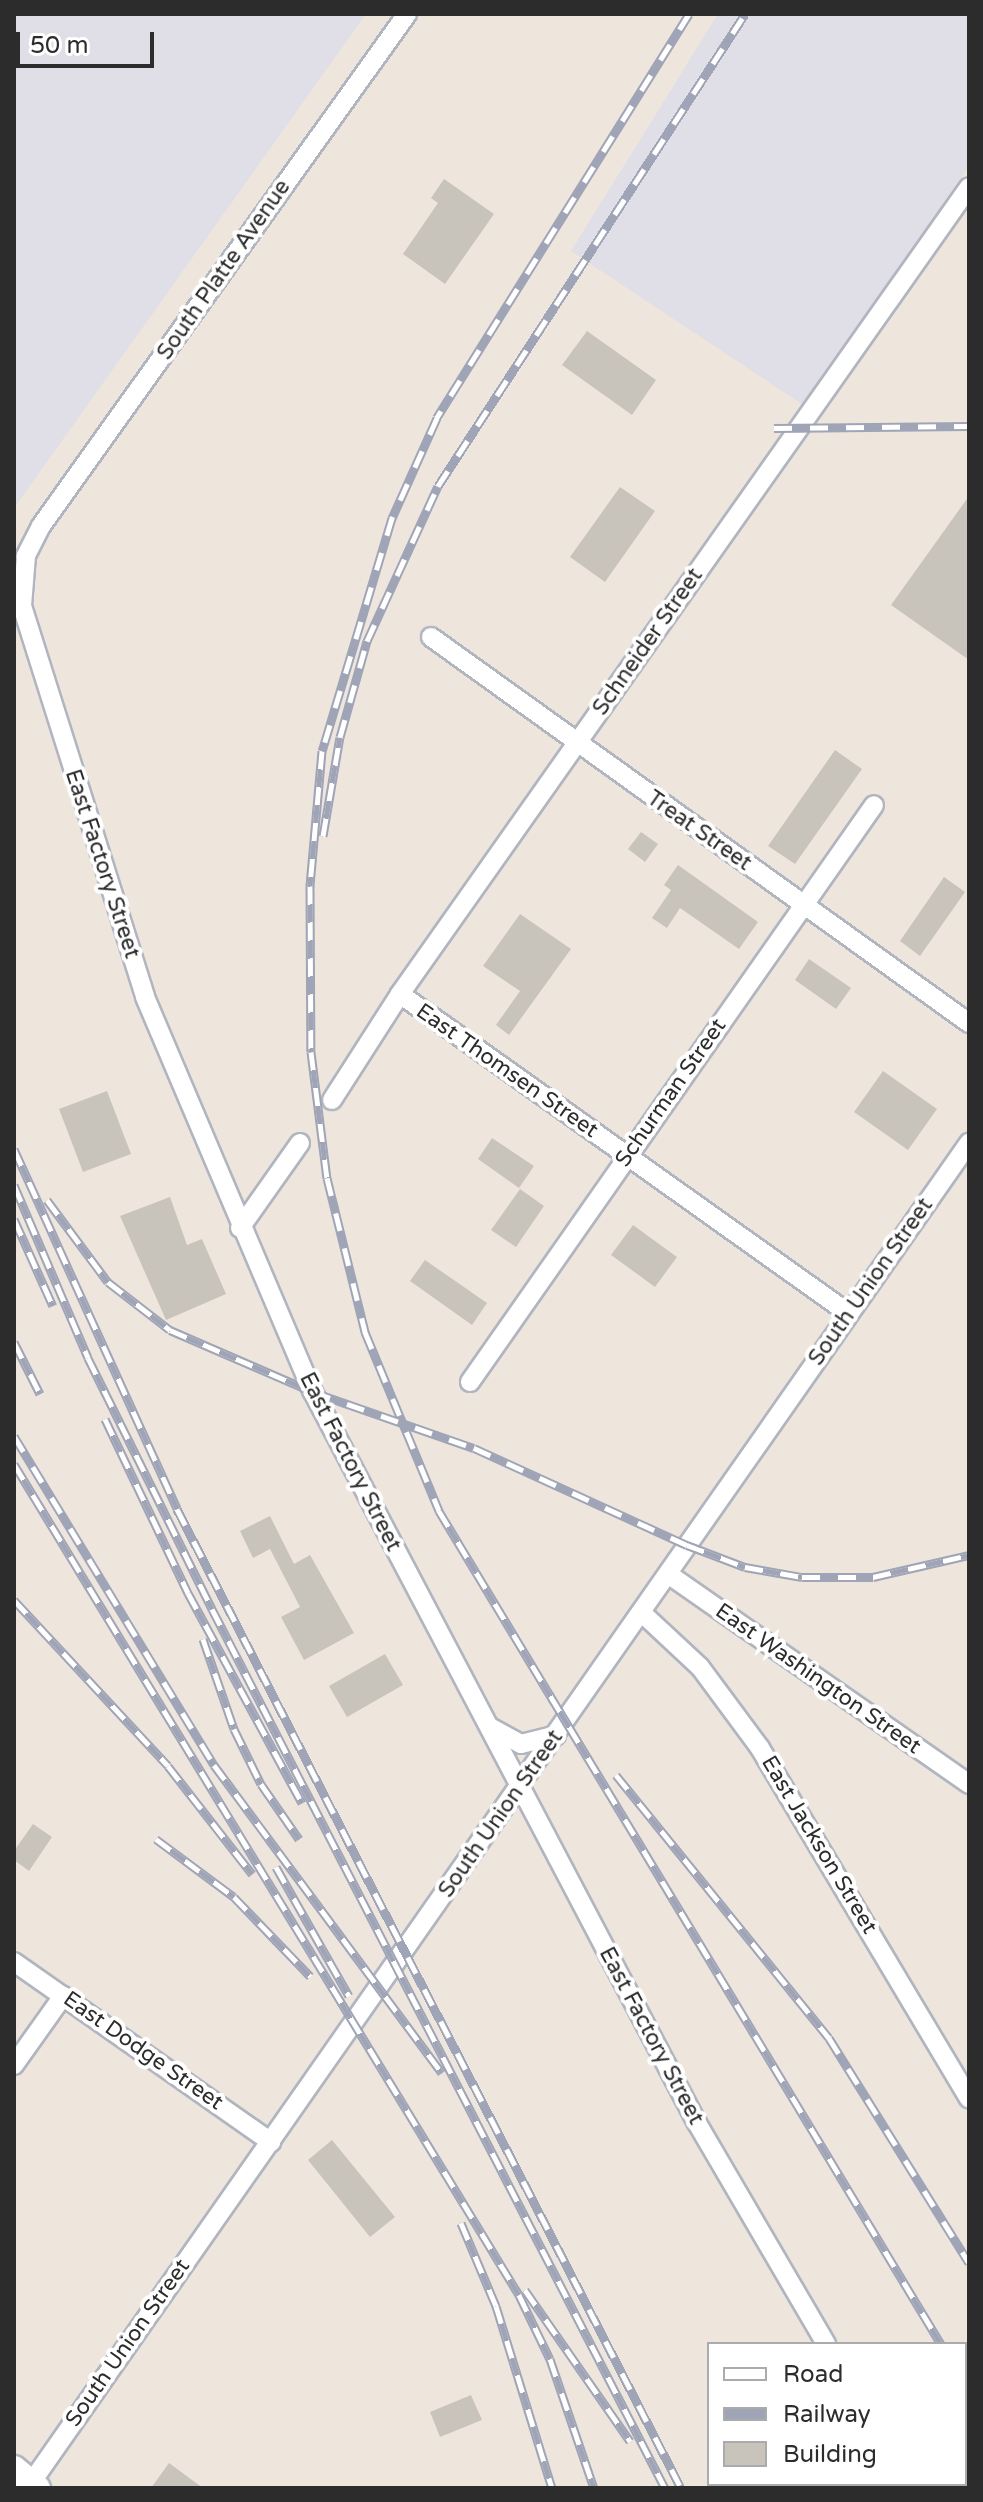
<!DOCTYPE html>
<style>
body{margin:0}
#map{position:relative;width:983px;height:2502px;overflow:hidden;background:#eee6dd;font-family:"Varela Round",sans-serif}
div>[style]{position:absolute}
.industrial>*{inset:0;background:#e0dee6}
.building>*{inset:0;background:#c9c4bb}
.roads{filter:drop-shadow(2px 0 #b1b5c0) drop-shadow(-2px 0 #b1b5c0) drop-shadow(0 2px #b1b5c0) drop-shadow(0 -2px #b1b5c0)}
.minor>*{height:18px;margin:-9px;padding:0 9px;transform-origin:9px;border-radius:9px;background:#fff}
.secondary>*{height:26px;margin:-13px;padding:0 13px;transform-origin:13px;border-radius:13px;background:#fff}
.rail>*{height:9px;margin-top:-4.5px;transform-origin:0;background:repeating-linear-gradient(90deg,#fff 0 18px,#9fa4b7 0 36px);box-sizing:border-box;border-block:2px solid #9fa4b7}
span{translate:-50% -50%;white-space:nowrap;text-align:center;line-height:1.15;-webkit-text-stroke:8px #fff;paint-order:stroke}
.street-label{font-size:22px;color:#2c2c2c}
.frame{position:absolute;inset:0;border:16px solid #2c2c2c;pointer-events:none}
.legend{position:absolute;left:707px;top:2342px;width:260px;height:144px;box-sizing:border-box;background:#fff;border:2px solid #ababab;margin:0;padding:10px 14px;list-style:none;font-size:24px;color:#2c2c2c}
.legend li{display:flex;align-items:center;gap:16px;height:40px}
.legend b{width:40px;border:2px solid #ababab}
.scale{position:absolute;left:16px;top:32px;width:138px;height:36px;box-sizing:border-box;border:4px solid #2c2c2c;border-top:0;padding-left:10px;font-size:24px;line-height:28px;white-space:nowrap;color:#2c2c2c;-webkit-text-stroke:6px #fff;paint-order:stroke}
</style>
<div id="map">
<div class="industrial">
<i style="clip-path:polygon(14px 14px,366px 14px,14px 508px)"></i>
<i style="clip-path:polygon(718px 14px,969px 14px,969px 166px,803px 405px,571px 251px)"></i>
</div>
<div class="building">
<i style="clip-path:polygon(444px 179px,494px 214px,445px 284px,403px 254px,438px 203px,431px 198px)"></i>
<i style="clip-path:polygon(587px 331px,656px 380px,632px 415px,562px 365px)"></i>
<i style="clip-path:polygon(620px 487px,655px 511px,605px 582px,570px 557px)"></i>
<i style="clip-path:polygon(969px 496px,969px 660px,891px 605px)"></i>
<i style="clip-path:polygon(835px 750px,862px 769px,795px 864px,768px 846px)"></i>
<i style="clip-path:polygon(641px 832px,658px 844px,645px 862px,628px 849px)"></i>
<i style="clip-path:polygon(678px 865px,758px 922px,739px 949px,680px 908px,667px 928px,652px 918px,671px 890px,664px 885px)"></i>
<i style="clip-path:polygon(944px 877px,965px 892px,920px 956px,900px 941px)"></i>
<i style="clip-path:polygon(520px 914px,571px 949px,509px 1035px,496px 1025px,520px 991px,483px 966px)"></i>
<i style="clip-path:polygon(809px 959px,851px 988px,836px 1009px,795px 980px)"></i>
<i style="clip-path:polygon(883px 1071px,937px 1109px,908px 1150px,854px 1112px)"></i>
<i style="clip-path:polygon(107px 1091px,131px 1154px,83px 1172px,59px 1109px)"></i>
<i style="clip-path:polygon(492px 1138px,534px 1166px,519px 1188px,478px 1159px)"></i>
<i style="clip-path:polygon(520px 1189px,544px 1206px,516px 1247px,491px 1230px)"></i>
<i style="clip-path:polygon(170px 1197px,187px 1245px,202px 1239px,226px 1294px,166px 1320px,120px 1216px)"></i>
<i style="clip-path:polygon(633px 1225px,677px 1257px,655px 1287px,611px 1255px)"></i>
<i style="clip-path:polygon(425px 1260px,487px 1303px,472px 1325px,410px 1281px)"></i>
<i style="clip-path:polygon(270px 1516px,294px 1564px,310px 1555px,354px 1633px,304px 1660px,281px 1617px,300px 1607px,270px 1549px,253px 1558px,240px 1531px)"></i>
<i style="clip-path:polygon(385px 1654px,403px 1685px,347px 1717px,329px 1686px)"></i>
<i style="clip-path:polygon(33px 1824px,52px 1837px,29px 1871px,14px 1860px,14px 1851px)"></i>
<i style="clip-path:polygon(332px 2140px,395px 2217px,370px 2237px,308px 2160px)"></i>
<i style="clip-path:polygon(471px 2395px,482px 2420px,440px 2437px,430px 2412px)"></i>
<i style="clip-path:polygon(169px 2463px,203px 2488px,151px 2488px)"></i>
</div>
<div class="roads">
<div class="minor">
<i style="left:407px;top:14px;width:629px;rotate:125.56deg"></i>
<i style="left:41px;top:526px;width:34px;rotate:117deg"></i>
<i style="left:26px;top:556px;width:50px;rotate:94.6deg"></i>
<i style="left:22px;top:606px;width:410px;rotate:72.5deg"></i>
<i style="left:145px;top:997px;width:429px;rotate:67deg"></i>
<i style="left:313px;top:1392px;width:826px;rotate:62.29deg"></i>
<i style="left:697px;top:2123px;width:256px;rotate:59.7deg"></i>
<i style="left:431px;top:637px;width:662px;rotate:35.66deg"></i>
<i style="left:400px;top:994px;width:550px;rotate:35.45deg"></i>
<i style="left:332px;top:1100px;width:126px;rotate:-57.3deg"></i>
<i style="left:400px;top:994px;width:987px;rotate:-54.81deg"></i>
<i style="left:240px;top:1228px;width:104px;rotate:-54.8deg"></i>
<i style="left:470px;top:1382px;width:704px;rotate:-55deg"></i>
<i style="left:668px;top:1574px;width:367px;rotate:34.9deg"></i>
<i style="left:642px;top:1613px;width:79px;rotate:43deg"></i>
<i style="left:700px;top:1667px;width:101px;rotate:53.5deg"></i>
<i style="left:760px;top:1748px;width:408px;rotate:59.2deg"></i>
<i style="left:490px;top:1727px;width:35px;rotate:29deg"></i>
<i style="left:521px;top:1744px;width:36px;rotate:-14deg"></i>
<i style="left:14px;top:1962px;width:314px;rotate:35deg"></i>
<i style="left:14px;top:2065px;width:85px;rotate:-54.6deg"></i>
<i style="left:31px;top:2483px;width:1636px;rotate:-55.01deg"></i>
<i style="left:910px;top:2484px;width:5px;rotate:53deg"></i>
</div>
<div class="secondary">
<i style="left:14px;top:2469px;width:30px;rotate:40deg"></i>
</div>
</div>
<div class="rail">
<i style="left:689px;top:14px;width:476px;rotate:122deg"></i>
<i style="left:437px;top:418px;width:110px;rotate:114.2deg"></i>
<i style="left:392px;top:518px;width:243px;rotate:106.7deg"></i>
<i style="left:322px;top:751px;width:136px;rotate:95.1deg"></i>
<i style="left:310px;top:886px;width:166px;rotate:89.7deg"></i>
<i style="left:311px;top:1052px;width:127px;rotate:82.8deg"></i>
<i style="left:327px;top:1178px;width:159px;rotate:76.1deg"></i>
<i style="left:365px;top:1332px;width:194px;rotate:67.5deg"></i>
<i style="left:439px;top:1511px;width:973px;rotate:58.93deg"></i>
<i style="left:774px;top:428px;width:195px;rotate:-0.6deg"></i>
<i style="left:323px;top:836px;width:100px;rotate:-80.3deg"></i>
<i style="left:340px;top:737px;width:100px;rotate:-74.3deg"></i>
<i style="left:367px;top:641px;width:170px;rotate:-65.4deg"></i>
<i style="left:438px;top:486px;width:563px;rotate:-56.96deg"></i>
<i style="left:14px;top:1149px;width:395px;rotate:65.6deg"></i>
<i style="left:177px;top:1509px;width:1101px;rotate:62.76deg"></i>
<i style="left:14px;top:1185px;width:188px;rotate:66.8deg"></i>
<i style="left:88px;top:1358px;width:280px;rotate:63.7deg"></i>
<i style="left:212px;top:1609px;width:989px;rotate:62.74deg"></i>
<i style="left:47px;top:1200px;width:102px;rotate:53.4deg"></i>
<i style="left:108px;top:1282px;width:78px;rotate:37.7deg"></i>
<i style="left:170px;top:1330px;width:156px;rotate:23.4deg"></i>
<i style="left:313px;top:1392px;width:170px;rotate:19.2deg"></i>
<i style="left:474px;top:1448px;width:234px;rotate:24.5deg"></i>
<i style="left:687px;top:1545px;width:62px;rotate:20.8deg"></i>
<i style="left:745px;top:1567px;width:58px;rotate:10deg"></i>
<i style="left:802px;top:1577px;width:71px"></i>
<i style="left:873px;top:1577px;width:98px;rotate:-12.9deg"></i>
<i style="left:14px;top:1219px;width:95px;rotate:65.9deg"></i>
<i style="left:14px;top:1342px;width:58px;rotate:63.4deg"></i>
<i style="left:105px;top:1419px;width:193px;rotate:64.5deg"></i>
<i style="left:188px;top:1593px;width:239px;rotate:61.5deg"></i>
<i style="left:14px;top:1436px;width:385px;rotate:58.7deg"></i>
<i style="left:214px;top:1765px;width:383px;rotate:53.5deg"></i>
<i style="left:14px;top:1464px;width:972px;rotate:58.71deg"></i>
<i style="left:519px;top:2295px;width:71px;rotate:64.2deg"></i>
<i style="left:550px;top:2359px;width:136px;rotate:71.2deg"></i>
<i style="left:14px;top:1600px;width:226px;rotate:47.1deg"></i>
<i style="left:168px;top:1766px;width:137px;rotate:52.1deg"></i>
<i style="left:203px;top:1639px;width:95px;rotate:71deg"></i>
<i style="left:234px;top:1729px;width:61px;rotate:63.9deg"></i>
<i style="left:261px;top:1784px;width:67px;rotate:55.4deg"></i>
<i style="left:616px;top:1775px;width:338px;rotate:51deg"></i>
<i style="left:829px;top:2038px;width:265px;rotate:58.1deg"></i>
<i style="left:156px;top:1839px;width:97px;rotate:36.6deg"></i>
<i style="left:234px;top:1897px;width:110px;rotate:46.1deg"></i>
<i style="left:276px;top:1867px;width:148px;rotate:60.5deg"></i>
<i style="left:461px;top:2223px;width:90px;rotate:67.1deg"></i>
<i style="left:496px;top:2306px;width:190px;rotate:72.9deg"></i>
<i style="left:525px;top:2290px;width:184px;rotate:55.2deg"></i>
<i style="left:965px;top:2383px;width:8px;rotate:60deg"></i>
</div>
<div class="street-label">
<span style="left:224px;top:270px;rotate:-55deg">South Platte Avenue</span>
<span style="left:648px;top:642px;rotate:-55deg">Schneider Street</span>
<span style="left:699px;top:831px;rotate:35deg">Treat Street</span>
<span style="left:102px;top:864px;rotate:72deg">East Factory Street</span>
<span style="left:507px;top:1071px;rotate:35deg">East Thomsen Street</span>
<span style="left:671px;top:1093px;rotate:-55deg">Schurman Street</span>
<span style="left:871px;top:1282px;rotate:-55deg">South Union Street</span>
<span style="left:350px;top:1462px;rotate:63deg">East Factory Street</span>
<span style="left:818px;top:1679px;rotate:35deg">East Washington Street</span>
<span style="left:501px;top:1814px;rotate:-55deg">South Union Street</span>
<span style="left:819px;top:1845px;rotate:59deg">East Jackson Street</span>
<span style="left:651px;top:2036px;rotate:62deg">East Factory Street</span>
<span style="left:143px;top:2051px;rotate:35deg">East Dodge Street</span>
<span style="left:128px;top:2343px;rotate:-55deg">South Union Street</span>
</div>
<div class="frame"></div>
<ul class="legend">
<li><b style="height:10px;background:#fff"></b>Road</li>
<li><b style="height:10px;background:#9fa4b7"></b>Railway</li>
<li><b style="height:22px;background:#c9c4bb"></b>Building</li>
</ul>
<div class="scale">50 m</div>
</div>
